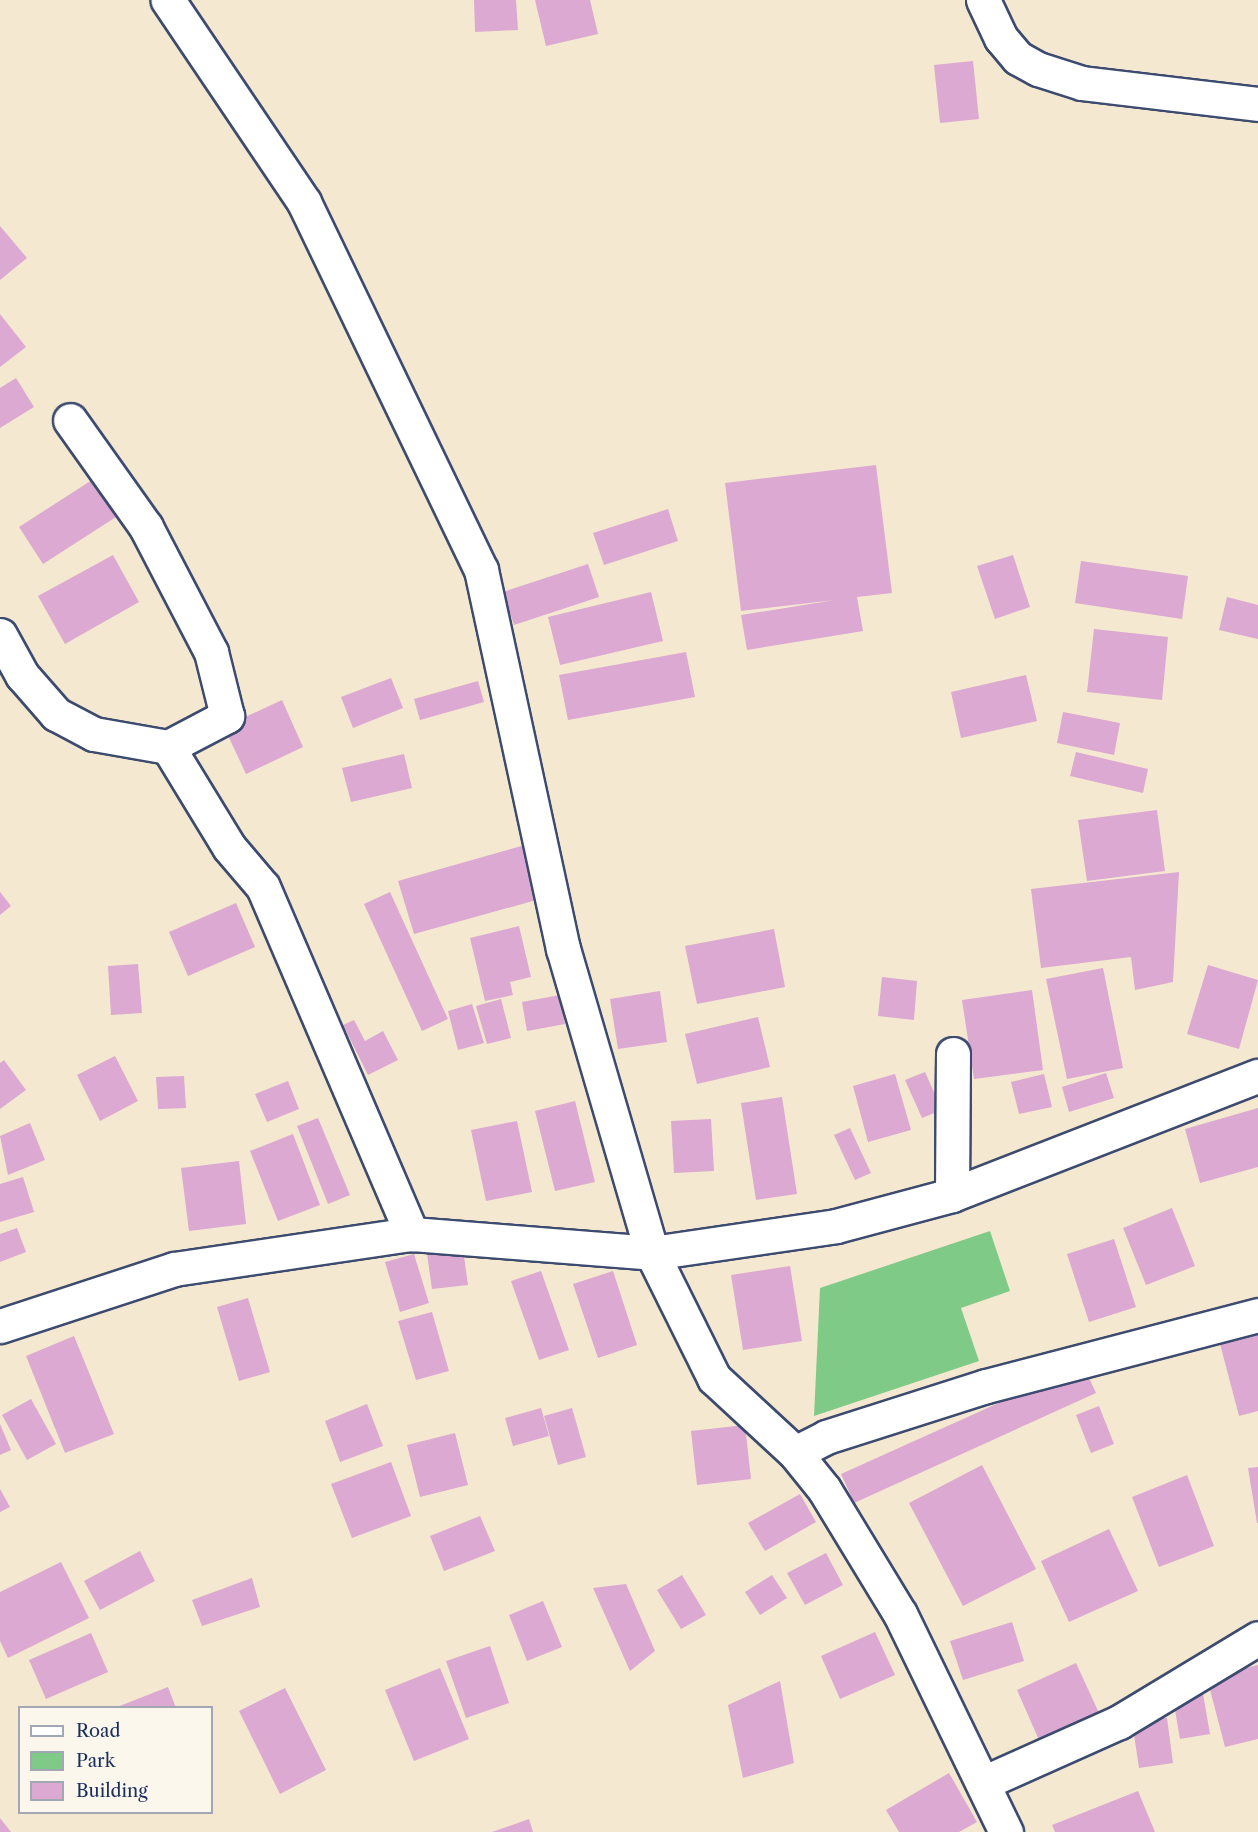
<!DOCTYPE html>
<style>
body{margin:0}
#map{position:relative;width:1258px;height:1832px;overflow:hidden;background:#f5e8d0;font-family:"Libre Caslon Text",serif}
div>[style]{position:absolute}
.green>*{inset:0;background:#80ca87}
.building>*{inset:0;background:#dba9d1}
.roads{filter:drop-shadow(2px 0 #3c4b6f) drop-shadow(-2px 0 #3c4b6f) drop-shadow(0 2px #3c4b6f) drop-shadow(0 -2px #3c4b6f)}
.minor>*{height:33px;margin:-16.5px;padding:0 16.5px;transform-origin:16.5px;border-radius:16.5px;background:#fff}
span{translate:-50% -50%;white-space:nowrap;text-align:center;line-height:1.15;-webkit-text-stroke:4.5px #fbf7ec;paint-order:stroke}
.legend{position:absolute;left:18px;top:1706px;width:195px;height:108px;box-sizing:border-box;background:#fbf7ec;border:2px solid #a1a7b3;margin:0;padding:8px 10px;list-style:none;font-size:18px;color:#1b2f5e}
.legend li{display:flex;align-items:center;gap:12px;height:30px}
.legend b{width:30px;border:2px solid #a1a7b3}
</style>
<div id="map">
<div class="green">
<i style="clip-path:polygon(990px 1231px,1010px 1291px,961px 1308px,979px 1361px,814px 1416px,820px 1288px)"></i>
</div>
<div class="building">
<i style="clip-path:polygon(474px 0,516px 0,518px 30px,475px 32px)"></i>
<i style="clip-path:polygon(535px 0,590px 0,598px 34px,546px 46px)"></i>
<i style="clip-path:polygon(973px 61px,979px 119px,940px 123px,934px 65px)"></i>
<i style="clip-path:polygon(0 226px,27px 258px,0 280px)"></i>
<i style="clip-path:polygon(0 314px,26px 347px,0 367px)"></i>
<i style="clip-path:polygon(16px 378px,34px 407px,0 428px,0 388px)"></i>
<i style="clip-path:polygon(876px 465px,892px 593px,857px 597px,863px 631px,747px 650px,741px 615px,835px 600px,741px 611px,725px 483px)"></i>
<i style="clip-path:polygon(92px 480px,116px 517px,43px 564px,19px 527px)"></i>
<i style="clip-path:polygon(668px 509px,678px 541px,604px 565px,593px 533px)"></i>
<i style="clip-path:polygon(113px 555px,139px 602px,65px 644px,38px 596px)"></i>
<i style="clip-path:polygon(1013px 555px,1030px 607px,995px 619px,977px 566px)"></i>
<i style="clip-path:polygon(1081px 561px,1188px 576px,1182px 619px,1075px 603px)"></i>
<i style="clip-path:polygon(588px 564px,599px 597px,514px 625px,503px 592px)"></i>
<i style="clip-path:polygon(651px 592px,663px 641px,560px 665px,548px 617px)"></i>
<i style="clip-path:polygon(1227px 597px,1258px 605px,1258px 639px,1219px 630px)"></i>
<i style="clip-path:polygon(1094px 629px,1168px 637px,1162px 700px,1087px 692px)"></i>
<i style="clip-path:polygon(686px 652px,695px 697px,568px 720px,559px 675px)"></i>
<i style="clip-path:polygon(1026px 675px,1037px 721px,961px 738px,951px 692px)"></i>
<i style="clip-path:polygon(391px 678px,403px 708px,353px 728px,341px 697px)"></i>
<i style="clip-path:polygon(478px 681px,484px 702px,420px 720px,414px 699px)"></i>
<i style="clip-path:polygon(282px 700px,303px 747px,246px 774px,224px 727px)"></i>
<i style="clip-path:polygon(1063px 712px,1120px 723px,1114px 755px,1057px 743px)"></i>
<i style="clip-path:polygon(1076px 752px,1148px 769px,1143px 793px,1070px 776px)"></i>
<i style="clip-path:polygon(404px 754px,412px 788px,351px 802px,342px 768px)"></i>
<i style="clip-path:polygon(1157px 810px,1165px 871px,1087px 881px,1078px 820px)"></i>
<i style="clip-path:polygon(525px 845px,540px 899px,414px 934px,398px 881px)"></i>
<i style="clip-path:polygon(1179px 872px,1173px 982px,1135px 990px,1131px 957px,1041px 968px,1031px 889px)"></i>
<i style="clip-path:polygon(0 892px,11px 906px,0 915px)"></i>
<i style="clip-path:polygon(390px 892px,448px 1019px,422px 1031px,364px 904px)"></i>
<i style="clip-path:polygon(236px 903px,255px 947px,188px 976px,169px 932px)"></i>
<i style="clip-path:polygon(519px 926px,531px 977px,510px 982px,513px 995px,485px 1001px,470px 938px)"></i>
<i style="clip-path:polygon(774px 929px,785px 987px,697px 1004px,685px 946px)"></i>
<i style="clip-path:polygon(138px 964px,142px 1013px,111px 1015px,108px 966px)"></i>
<i style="clip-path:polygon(1208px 965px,1258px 980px,1239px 1049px,1187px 1034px)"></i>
<i style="clip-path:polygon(1103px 968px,1123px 1068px,1067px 1079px,1046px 979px)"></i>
<i style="clip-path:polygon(882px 977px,917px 981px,914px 1020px,878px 1016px)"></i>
<i style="clip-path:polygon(1032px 990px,1043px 1070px,974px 1079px,962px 1000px)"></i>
<i style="clip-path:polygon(660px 991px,667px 1042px,618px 1049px,610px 999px)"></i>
<i style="clip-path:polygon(560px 995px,565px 1024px,527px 1031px,522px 1002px)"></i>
<i style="clip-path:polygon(501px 999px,511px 1038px,487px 1044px,476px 1006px)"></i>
<i style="clip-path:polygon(472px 1004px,484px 1043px,458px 1050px,448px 1011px)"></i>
<i style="clip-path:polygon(758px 1017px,770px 1067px,697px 1084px,685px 1034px)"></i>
<i style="clip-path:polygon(354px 1020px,365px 1041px,383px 1031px,398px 1060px,368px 1075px,343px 1025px)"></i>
<i style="clip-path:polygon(115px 1056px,138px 1101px,100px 1121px,77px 1075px)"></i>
<i style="clip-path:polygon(4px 1060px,26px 1090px,0 1109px,0 1063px)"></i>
<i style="clip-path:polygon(925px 1072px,942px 1110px,922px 1118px,905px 1080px)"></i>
<i style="clip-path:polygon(1106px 1073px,1114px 1098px,1069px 1112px,1062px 1087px)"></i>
<i style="clip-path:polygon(895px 1074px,911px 1130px,868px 1142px,853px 1086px)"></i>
<i style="clip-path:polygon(1044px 1074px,1052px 1107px,1019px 1114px,1011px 1082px)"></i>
<i style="clip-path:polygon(184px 1076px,186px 1108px,158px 1109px,156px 1077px)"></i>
<i style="clip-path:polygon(288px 1081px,299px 1109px,267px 1122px,255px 1094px)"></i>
<i style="clip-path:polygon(782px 1097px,797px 1194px,756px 1200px,741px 1103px)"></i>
<i style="clip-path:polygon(575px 1101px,595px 1182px,555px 1191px,535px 1111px)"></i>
<i style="clip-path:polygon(1258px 1108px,1258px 1167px,1200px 1183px,1185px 1129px)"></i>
<i style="clip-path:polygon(318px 1118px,350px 1195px,328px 1204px,297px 1126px)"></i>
<i style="clip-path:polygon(711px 1119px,714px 1171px,674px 1173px,671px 1121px)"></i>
<i style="clip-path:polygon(517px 1121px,532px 1192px,486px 1201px,471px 1130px)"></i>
<i style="clip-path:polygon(30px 1123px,45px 1160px,8px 1175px,0 1136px)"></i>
<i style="clip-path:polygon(850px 1128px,871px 1173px,855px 1180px,834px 1135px)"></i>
<i style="clip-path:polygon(293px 1134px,320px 1205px,278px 1221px,250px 1151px)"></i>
<i style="clip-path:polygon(239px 1161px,246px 1224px,189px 1231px,181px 1168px)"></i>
<i style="clip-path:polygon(23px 1177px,34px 1212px,0 1222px,0 1184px)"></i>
<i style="clip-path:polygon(1172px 1208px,1195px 1266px,1146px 1285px,1123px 1228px)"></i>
<i style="clip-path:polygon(17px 1228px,26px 1252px,0 1262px,0 1234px)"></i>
<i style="clip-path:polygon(1114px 1239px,1136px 1307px,1089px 1322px,1067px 1254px)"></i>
<i style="clip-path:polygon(463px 1249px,468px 1285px,432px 1289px,427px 1254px)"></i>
<i style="clip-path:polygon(414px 1254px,429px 1303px,400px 1312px,385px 1262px)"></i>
<i style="clip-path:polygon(790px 1266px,802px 1341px,743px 1350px,731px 1275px)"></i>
<i style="clip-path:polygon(541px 1271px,569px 1350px,539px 1360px,511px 1281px)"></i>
<i style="clip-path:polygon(613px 1271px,637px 1345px,598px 1358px,573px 1284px)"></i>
<i style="clip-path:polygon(248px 1298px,270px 1372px,239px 1381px,217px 1307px)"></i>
<i style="clip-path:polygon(432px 1312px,449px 1371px,416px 1380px,398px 1321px)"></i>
<i style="clip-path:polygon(1258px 1329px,1258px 1411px,1239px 1416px,1219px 1340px)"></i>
<i style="clip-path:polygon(74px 1336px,114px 1434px,65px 1453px,26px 1356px)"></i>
<i style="clip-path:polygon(1083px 1365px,1096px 1393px,854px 1503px,841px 1474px)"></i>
<i style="clip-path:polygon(31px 1399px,56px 1444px,27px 1460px,2px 1415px)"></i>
<i style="clip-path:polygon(367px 1404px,383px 1446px,340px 1462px,325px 1421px)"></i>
<i style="clip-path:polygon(1099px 1406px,1114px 1444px,1091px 1453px,1076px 1415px)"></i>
<i style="clip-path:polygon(541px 1408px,549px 1436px,513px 1446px,505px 1418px)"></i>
<i style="clip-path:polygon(572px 1408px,586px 1457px,558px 1465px,544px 1416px)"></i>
<i style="clip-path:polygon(0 1424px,11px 1450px,0 1455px)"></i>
<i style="clip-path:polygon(745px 1425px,751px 1479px,697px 1485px,691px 1431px)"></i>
<i style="clip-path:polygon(455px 1433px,468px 1485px,420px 1497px,407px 1445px)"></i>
<i style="clip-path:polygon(391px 1462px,411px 1516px,352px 1538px,331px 1484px)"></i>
<i style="clip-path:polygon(982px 1465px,1036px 1569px,963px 1606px,909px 1503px)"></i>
<i style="clip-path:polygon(1258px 1467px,1258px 1523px,1257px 1523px,1248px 1468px)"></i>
<i style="clip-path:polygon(1187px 1475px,1214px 1546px,1159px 1567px,1132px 1497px)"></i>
<i style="clip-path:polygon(0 1489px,10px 1507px,0 1512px)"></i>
<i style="clip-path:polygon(800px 1494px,816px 1522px,765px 1551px,748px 1523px)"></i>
<i style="clip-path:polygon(480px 1516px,495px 1551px,444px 1571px,430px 1536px)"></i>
<i style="clip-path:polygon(1109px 1529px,1138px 1591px,1069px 1622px,1041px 1561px)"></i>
<i style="clip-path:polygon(140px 1551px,155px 1581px,100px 1610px,84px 1581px)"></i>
<i style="clip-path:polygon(826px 1553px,843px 1585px,805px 1605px,787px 1573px)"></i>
<i style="clip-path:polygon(61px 1562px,89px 1618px,8px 1658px,0 1641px,0 1592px)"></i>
<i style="clip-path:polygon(682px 1575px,706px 1615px,681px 1629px,657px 1590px)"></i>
<i style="clip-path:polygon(772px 1575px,787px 1598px,760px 1615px,745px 1592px)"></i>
<i style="clip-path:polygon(252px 1578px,260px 1607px,202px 1626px,192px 1600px)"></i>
<i style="clip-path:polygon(626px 1584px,655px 1651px,630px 1671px,593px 1588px)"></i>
<i style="clip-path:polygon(543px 1601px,562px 1647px,527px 1661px,509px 1615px)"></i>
<i style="clip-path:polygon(1012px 1622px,1024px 1661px,963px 1680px,950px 1641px)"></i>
<i style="clip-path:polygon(875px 1632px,895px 1675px,840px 1699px,821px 1656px)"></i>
<i style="clip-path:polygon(91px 1633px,108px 1672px,46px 1699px,29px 1660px)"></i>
<i style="clip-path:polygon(490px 1646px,509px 1703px,466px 1718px,446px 1661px)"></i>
<i style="clip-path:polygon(1076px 1663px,1099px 1713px,1039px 1740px,1017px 1690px)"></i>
<i style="clip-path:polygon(1258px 1665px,1258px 1739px,1225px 1747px,1207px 1678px)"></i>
<i style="clip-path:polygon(440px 1668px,469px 1739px,414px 1761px,385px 1690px)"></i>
<i style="clip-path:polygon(780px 1681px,794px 1763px,743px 1778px,728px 1705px)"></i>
<i style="clip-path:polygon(168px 1687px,176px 1708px,117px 1708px,117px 1707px)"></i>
<i style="clip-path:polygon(285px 1688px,326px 1770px,280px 1794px,239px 1711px)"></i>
<i style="clip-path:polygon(1202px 1688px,1210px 1734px,1180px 1739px,1172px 1693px)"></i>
<i style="clip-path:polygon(1167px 1718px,1173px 1763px,1139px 1768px,1132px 1722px)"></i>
<i style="clip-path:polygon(949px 1773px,977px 1822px,959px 1832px,899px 1832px,886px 1810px)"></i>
<i style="clip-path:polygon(1138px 1791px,1155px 1832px,1055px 1832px,1052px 1825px)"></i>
<i style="clip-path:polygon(0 1818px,11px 1832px,0 1832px)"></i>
<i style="clip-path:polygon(529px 1819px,533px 1832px,492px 1832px)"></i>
</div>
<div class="roads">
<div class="minor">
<i style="left:983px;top:0;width:42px;rotate:64.7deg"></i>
<i style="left:1001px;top:38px;width:26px;rotate:50deg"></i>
<i style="left:1018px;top:58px;width:23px;rotate:29deg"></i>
<i style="left:1038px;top:69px;width:46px;rotate:17.7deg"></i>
<i style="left:1082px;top:83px;width:177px;rotate:6.8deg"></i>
<i style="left:0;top:635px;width:46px;rotate:61.2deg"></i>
<i style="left:22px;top:675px;width:52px;rotate:48.9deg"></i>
<i style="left:56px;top:714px;width:43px;rotate:27.8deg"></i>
<i style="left:94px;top:734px;width:75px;rotate:10deg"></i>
<i style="left:168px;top:747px;width:67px;rotate:-27.7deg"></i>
<i style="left:227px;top:716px;width:66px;rotate:-104deg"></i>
<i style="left:211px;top:652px;width:141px;rotate:-117.5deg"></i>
<i style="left:146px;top:527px;width:131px;rotate:-125.4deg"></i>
<i style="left:168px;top:747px;width:117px;rotate:58.6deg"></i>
<i style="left:229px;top:847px;width:52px;rotate:49.6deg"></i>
<i style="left:263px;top:887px;width:378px;rotate:66.8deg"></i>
<i style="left:952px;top:1195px;width:141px;rotate:-89.6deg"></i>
<i style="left:0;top:1326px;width:183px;rotate:-18.1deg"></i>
<i style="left:174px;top:1269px;width:241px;rotate:-8.4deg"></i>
<i style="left:412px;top:1234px;width:241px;rotate:4.5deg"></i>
<i style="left:652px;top:1253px;width:317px;rotate:-106.3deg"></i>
<i style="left:563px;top:949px;width:388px;rotate:-102.2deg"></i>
<i style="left:481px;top:570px;width:408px;rotate:-115.7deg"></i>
<i style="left:304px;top:202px;width:244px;rotate:-124deg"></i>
<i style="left:795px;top:1453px;width:35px;rotate:-27deg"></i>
<i style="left:826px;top:1437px;width:168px;rotate:-17.7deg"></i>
<i style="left:986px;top:1386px;width:281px;rotate:-14.6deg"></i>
<i style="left:985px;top:1782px;width:147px;rotate:-24.1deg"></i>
<i style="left:1119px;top:1722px;width:162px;rotate:-31.1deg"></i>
<i style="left:1006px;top:1832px;width:242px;rotate:-115.9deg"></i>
<i style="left:900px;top:1614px;width:146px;rotate:-121.3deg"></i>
<i style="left:824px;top:1489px;width:46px;rotate:-128.9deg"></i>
<i style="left:795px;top:1453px;width:110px;rotate:-137.2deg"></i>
<i style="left:714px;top:1378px;width:140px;rotate:-116.4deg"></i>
<i style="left:652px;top:1253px;width:186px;rotate:-8.3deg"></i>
<i style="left:836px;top:1226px;width:120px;rotate:-15deg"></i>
<i style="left:952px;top:1195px;width:328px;rotate:-21.3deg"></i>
</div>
</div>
<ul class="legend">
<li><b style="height:8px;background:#fff"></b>Road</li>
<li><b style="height:16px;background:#80ca87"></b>Park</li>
<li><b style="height:16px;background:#dba9d1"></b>Building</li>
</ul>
</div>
